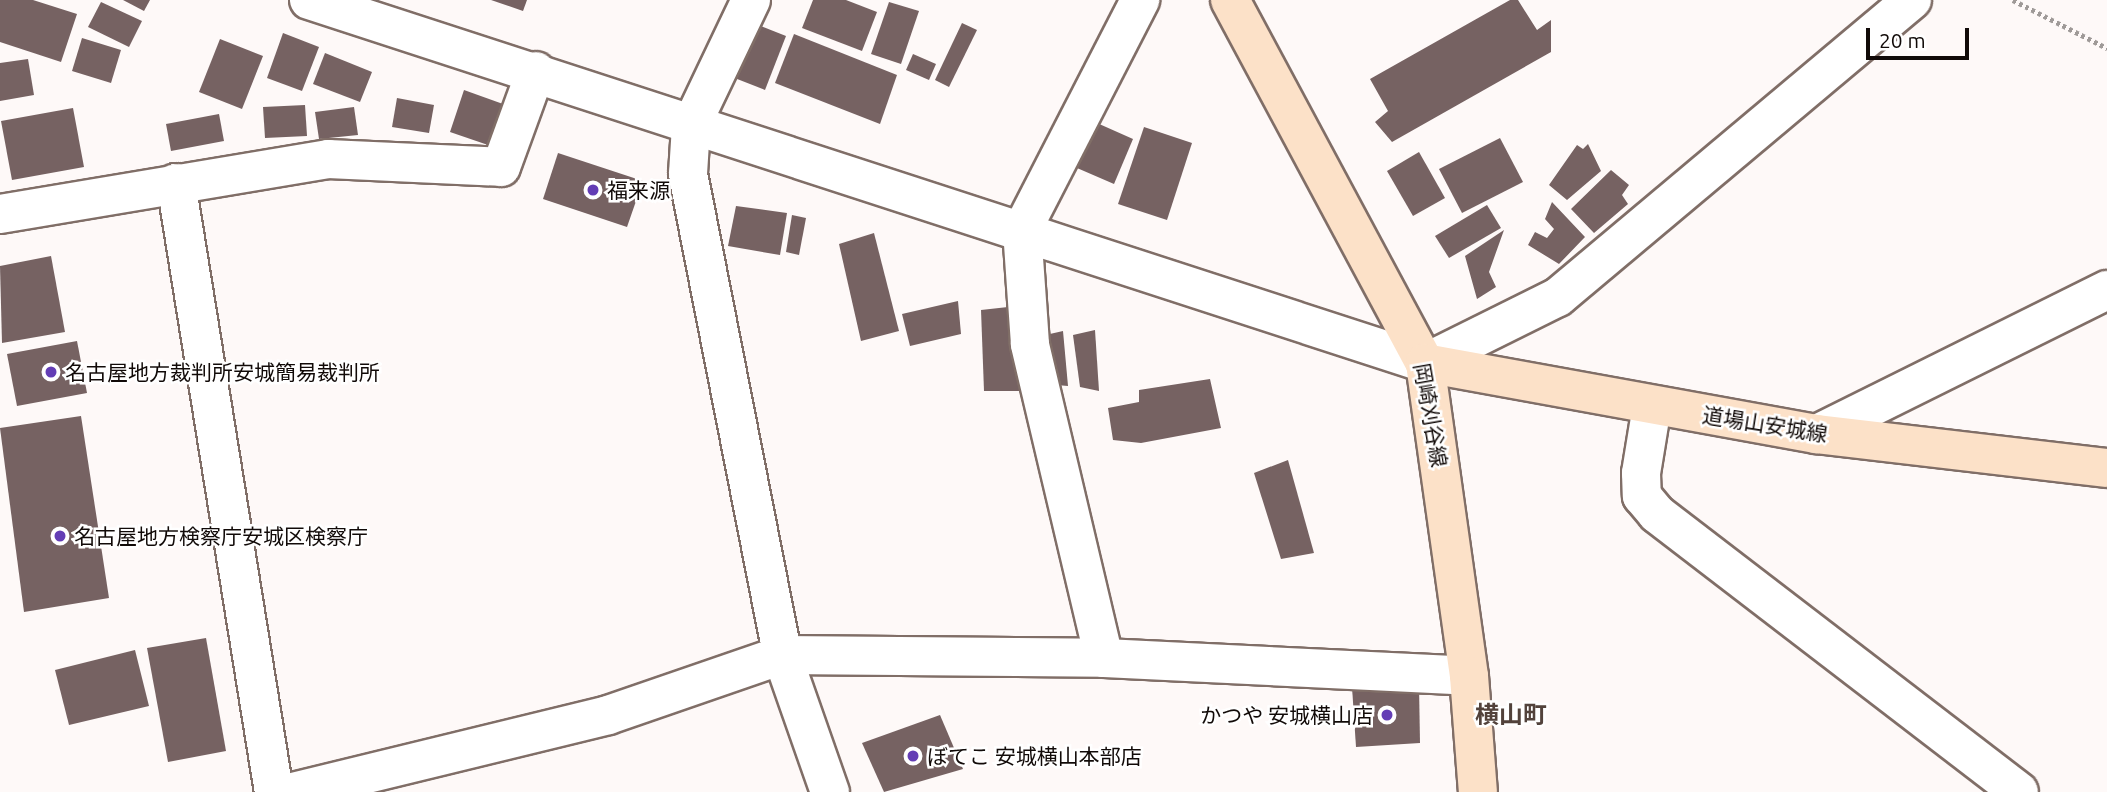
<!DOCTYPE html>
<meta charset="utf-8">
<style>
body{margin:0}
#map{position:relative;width:2107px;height:792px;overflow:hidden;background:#fef9f8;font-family:Ubuntu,"Noto Sans JP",sans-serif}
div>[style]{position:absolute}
.building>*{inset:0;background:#766262}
.path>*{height:4.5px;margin-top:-2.25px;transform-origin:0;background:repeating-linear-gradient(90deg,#9f9a98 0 3.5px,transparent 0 7px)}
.roads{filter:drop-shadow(2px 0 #806e67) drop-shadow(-2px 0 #806e67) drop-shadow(0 2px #806e67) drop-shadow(0 -2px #806e67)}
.minor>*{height:38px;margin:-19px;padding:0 19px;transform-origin:19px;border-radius:19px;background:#fff}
.major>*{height:38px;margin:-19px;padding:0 19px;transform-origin:19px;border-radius:19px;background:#fce1c8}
.dots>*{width:19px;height:19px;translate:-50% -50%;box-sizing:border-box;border:4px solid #fff;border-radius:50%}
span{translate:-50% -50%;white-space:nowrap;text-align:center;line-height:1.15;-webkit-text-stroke:5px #fff;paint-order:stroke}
.poi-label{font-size:21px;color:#110a08}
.left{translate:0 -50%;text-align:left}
.right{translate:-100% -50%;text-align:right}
.street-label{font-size:21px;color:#110a08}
.quarter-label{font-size:24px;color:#52423b;font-weight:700}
.scale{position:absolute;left:1866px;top:28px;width:103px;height:32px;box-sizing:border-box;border:4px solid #110a08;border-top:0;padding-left:9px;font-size:21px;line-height:24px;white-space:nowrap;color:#110a08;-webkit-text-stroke:5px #fff;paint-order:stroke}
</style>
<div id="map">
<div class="building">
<i style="clip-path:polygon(0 0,33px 0,77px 14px,61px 62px,0 42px)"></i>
<i style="clip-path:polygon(123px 0,150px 0,144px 11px)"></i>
<i style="clip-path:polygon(491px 0,527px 0,523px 11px)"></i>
<i style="clip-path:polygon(813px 0,846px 0,877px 12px,862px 51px,802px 28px)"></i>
<i style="clip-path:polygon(1510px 0,1518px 0,1537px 30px,1551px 20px,1551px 52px,1392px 142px,1375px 122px,1388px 111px,1370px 79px)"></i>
<i style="clip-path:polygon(101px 2px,142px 21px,129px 47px,88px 27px)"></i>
<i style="clip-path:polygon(889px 2px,919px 11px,901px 64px,871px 54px)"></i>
<i style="clip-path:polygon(753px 23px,786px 36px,765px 90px,732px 77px)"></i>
<i style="clip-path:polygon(962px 23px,977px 30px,949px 87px,935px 80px)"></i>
<i style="clip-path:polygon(283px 33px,319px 47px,302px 91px,267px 78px)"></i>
<i style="clip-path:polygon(794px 34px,897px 75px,880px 124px,775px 83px)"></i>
<i style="clip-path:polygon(82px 38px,121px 50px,111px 83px,72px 71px)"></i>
<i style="clip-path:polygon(220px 39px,263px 56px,242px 109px,199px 92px)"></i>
<i style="clip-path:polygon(325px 53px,372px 72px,360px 102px,313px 84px)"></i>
<i style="clip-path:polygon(913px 54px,936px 64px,929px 80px,906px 70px)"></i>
<i style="clip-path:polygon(28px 59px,34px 95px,0 101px,0 63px)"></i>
<i style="clip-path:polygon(464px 90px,503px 104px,488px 145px,450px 132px)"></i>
<i style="clip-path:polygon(397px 98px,434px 105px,429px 133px,392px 127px)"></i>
<i style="clip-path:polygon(305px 105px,307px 136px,265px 138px,263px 107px)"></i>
<i style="clip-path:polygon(354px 107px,358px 135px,319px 139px,315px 112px)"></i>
<i style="clip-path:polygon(73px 108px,84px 167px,12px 180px,1px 121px)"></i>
<i style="clip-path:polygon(219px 114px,224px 141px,171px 151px,166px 124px)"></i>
<i style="clip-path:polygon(1097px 123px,1133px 139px,1114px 184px,1077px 168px)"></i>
<i style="clip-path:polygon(1144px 127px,1192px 143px,1167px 220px,1118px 204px)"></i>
<i style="clip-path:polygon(1500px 138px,1523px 182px,1462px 213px,1439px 169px)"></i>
<i style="clip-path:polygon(1588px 144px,1601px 171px,1567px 200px,1549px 185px,1577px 145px,1583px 149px)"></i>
<i style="clip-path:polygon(1419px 152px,1445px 198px,1413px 216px,1387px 171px)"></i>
<i style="clip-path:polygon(558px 153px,643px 181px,627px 227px,543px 199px)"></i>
<i style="clip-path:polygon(1611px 170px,1629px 185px,1622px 195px,1628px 204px,1594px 233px,1571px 209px)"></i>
<i style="clip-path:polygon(1552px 202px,1585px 237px,1559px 264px,1528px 245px,1535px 232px,1547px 238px,1554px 229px,1545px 219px)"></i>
<i style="clip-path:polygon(1487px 205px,1501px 228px,1449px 258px,1435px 236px)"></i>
<i style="clip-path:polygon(736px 206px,787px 213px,780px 255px,728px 246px)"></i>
<i style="clip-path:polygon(792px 215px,806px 218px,799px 255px,786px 252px)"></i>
<i style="clip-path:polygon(1504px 230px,1489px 272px,1496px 287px,1477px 299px,1465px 256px)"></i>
<i style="clip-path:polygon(874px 233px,899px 331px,861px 341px,839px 244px)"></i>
<i style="clip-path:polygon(51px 256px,65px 332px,2px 343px,0 266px)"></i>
<i style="clip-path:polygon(958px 301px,961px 334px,910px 346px,902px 314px)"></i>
<i style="clip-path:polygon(1017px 306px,1024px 391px,984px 391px,981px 310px)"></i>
<i style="clip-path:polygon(1095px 330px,1099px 391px,1080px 387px,1073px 335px)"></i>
<i style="clip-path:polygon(1063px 331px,1068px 386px,1045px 384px,1041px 336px)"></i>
<i style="clip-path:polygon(77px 341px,87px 393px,17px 406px,7px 354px)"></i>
<i style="clip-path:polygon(1210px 379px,1221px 428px,1141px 443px,1113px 440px,1108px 408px,1139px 402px,1139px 390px)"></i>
<i style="clip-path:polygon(81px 416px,109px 598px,24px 612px,0 428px)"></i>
<i style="clip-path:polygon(1288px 460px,1314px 553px,1281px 559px,1254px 473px)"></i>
<i style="clip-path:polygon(206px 638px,226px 751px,168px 762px,147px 648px)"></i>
<i style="clip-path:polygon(135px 650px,149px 706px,69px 725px,55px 670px)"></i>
<i style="clip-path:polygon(1419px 685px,1420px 743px,1356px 747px,1352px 687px)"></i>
<i style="clip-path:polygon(940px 715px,963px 769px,884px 792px,862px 743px)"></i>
</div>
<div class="path">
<i style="left:2013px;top:0;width:106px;rotate:27.1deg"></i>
</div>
<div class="roads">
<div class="minor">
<i style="left:309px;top:0;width:1174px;rotate:18.02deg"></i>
<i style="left:1425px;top:363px;width:148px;rotate:-26.4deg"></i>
<i style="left:1558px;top:297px;width:462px;rotate:-40deg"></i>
<i style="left:751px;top:0;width:140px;rotate:115.5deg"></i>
<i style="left:691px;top:126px;width:48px;rotate:93.6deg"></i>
<i style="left:688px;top:174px;width:490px;rotate:78.9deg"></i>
<i style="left:782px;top:655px;width:145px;rotate:70.7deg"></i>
<i style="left:176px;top:183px;width:617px;rotate:80.86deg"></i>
<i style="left:0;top:214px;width:333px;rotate:-9.5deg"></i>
<i style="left:328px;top:159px;width:173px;rotate:2.6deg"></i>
<i style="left:501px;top:167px;width:102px;rotate:-70deg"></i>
<i style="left:1652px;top:406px;width:68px;rotate:99.3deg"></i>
<i style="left:1641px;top:473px;width:23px;rotate:88deg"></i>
<i style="left:1642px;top:496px;width:23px;rotate:50deg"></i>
<i style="left:1657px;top:514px;width:456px;rotate:37.5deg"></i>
<i style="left:1817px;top:434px;width:324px;rotate:-26.4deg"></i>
<i style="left:1104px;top:658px;width:323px;rotate:-103.3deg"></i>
<i style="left:1030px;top:344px;width:114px;rotate:-94deg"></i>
<i style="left:1022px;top:230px;width:259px;rotate:-62.8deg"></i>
<i style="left:293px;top:792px;width:324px;rotate:-13.7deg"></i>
<i style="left:608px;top:715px;width:184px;rotate:-19deg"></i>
<i style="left:782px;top:655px;width:322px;rotate:0.5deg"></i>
<i style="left:1104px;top:658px;width:365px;rotate:2.8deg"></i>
</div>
<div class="major">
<i style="left:1230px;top:0;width:412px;rotate:61.8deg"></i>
<i style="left:1425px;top:363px;width:316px;rotate:82deg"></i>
<i style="left:1469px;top:676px;width:116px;rotate:85.6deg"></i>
<i style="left:1425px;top:363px;width:398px;rotate:10.3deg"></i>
<i style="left:1817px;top:434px;width:292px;rotate:6.7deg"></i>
</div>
</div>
<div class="dots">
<i style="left:593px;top:190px;background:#633db5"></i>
<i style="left:51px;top:372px;background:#633db5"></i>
<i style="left:60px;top:536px;background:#633db5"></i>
<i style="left:1387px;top:715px;background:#633db5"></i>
<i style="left:913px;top:756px;background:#633db5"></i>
</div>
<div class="poi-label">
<span class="left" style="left:607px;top:190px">福来源</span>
<span class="left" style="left:65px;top:372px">名古屋地方裁判所安城簡易裁判所</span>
<span class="left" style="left:74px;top:536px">名古屋地方検察庁安城区検察庁</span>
<span class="right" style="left:1373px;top:715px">かつや 安城横山店</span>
<span class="left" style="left:927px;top:756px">ぼてこ 安城横山本部店</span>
</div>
<div class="street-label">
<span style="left:1431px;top:415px;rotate:80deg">岡崎刈谷線</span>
<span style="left:1765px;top:424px;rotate:9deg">道場山安城線</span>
</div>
<div class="quarter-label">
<span style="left:1511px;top:715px">横山町</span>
</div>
<div class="scale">20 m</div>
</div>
